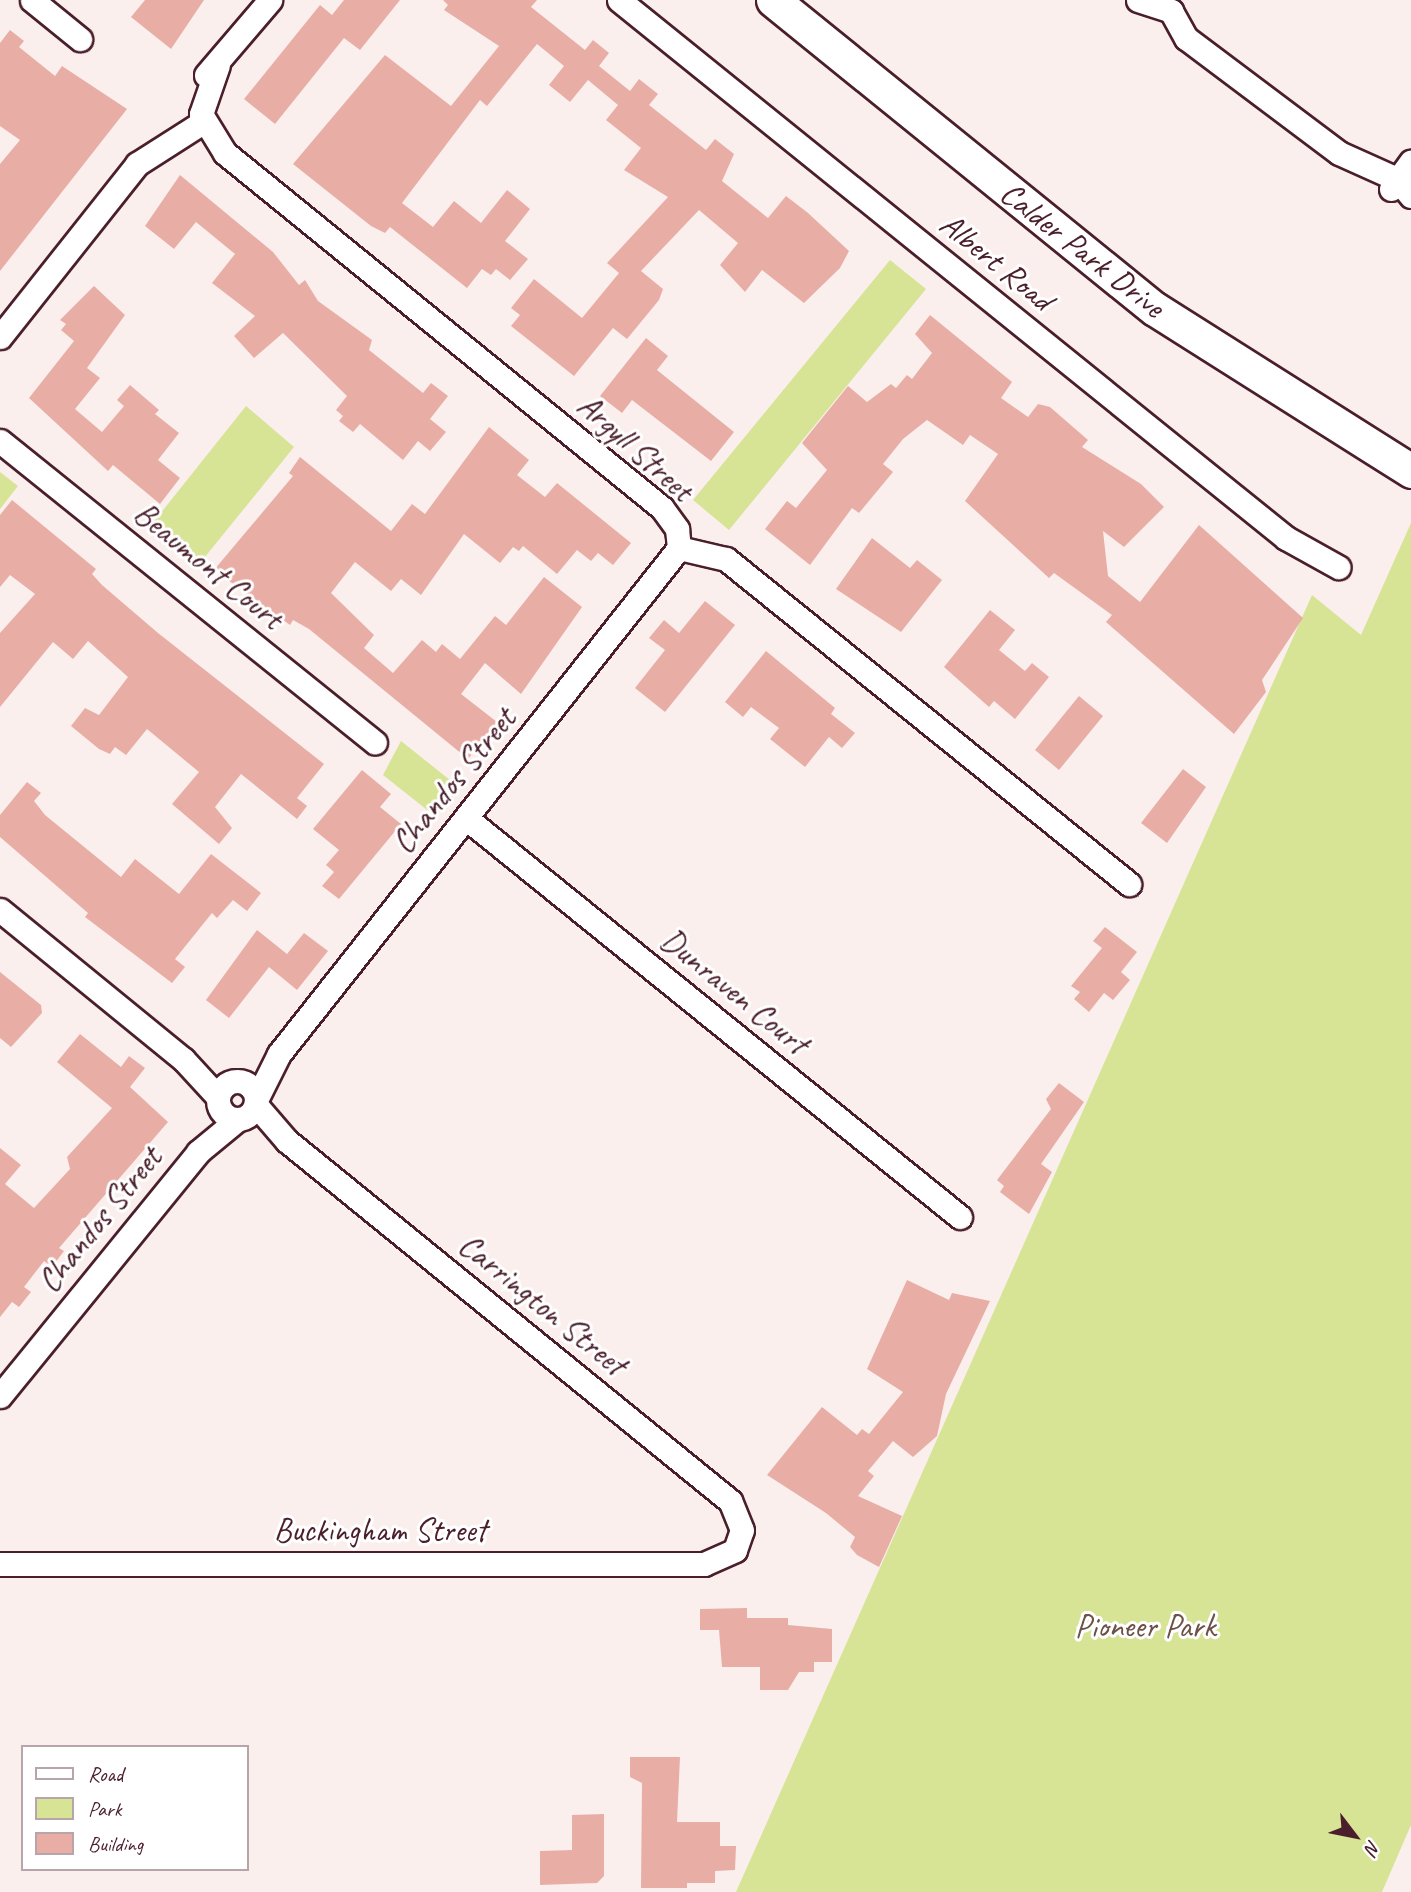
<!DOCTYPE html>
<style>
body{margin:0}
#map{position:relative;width:1411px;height:1892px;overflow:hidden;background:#faefed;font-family:Caveat,sans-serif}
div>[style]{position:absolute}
.green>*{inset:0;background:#d7e395}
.building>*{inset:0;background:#e8aea6}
.roads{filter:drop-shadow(2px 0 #4a1f2b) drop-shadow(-2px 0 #4a1f2b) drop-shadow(0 2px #4a1f2b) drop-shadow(0 -2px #4a1f2b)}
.street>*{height:23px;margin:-11.5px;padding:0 11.5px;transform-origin:11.5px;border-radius:11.5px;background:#fff}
.street>.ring{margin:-11.5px;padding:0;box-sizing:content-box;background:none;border:23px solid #fff;border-radius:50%}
.secondary>*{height:33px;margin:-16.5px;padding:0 16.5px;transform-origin:16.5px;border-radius:16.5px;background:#fff}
span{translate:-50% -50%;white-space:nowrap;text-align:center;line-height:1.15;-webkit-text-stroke:6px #fff;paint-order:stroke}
.street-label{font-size:33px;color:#4a1f2b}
.park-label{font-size:33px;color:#6d5046}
.legend{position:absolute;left:21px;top:1745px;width:228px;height:126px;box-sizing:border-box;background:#fff;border:2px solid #b7a5aa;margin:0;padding:9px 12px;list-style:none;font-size:21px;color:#4a1f2b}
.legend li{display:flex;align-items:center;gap:14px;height:35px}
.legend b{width:35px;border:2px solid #b7a5aa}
.north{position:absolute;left:1320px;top:1801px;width:70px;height:70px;-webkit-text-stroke:5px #fff;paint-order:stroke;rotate:122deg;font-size:19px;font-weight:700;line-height:28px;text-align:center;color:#4a1f2b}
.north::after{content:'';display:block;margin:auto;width:24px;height:32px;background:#4a1f2b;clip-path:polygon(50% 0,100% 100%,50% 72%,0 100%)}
</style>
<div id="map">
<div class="green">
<i style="clip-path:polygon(890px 260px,926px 289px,729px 530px,693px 500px)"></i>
<i style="clip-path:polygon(246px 406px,294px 447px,196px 568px,148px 529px)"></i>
<i style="clip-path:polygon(0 472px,18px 486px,0 509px)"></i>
<i style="clip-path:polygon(1411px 523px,1411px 1825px,1382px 1892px,736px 1892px,1312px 595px,1361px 635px)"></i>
<i style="clip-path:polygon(401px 741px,460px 788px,436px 817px,383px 775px)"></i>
</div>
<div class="building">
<i style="clip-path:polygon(145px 0,204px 0,171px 49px,131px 17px)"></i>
<i style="clip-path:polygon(344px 0,400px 0,360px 50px,344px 38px,275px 124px,244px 99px,320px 5px,332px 15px)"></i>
<i style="clip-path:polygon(443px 0,537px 0,531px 7px,585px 50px,593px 40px,609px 53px,599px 66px,630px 91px,639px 79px,658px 94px,649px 105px,706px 150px,715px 139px,734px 154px,722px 181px,768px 218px,786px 196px,808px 213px,849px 251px,840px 268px,804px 303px,762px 270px,745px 292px,720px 265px,738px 243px,699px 210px,641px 271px,663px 289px,659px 300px,627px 339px,613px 328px,574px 376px,511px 326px,520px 315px,511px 308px,534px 279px,582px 318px,619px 273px,607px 263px,668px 197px,624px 170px,641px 148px,606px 120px,618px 105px,588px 80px,570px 102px,549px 85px,564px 66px,537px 44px,487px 106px,480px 100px,402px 203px,433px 227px,454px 201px,481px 223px,507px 190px,530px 209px,505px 241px,528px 259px,510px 280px,496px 269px,491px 275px,482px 269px,467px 288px,390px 227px,385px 233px,371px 226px,293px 164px,385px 55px,451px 106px,499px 46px,444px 10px,448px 5px)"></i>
<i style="clip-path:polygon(10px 30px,24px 41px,19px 47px,55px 76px,62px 66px,127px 109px,0 271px,0 164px,20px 140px,0 126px,0 43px)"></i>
<i style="clip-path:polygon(180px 175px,273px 252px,299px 285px,305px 280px,318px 301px,372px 340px,369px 350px,423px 393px,431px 383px,448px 396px,430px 419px,446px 432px,430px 451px,418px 441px,403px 460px,360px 424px,353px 432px,339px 421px,343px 416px,336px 410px,347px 396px,283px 333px,254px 358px,234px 336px,255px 316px,212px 283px,235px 254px,196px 222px,174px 249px,145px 226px)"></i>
<i style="clip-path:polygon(94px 286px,125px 315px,87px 368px,100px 378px,75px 409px,102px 432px,124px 406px,117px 400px,130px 385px,159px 410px,155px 414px,179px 433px,158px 460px,180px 478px,160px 504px,113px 465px,108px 471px,29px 398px,74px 341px,61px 330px,66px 324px,60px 320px)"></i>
<i style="clip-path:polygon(930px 315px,1012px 382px,1001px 398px,1028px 417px,1038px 404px,1050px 407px,1088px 440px,1082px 447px,1141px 484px,1164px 507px,1124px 547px,1103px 531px,1108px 576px,1140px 602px,1199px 525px,1303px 618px,1262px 680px,1266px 692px,1234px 734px,1106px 622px,1112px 615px,1054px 573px,1049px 578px,965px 501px,998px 454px,970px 435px,963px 445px,927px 420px,903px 439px,883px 464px,893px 472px,859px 513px,852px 508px,810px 565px,765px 529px,787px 501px,796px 508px,827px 470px,802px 443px,848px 386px,867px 402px,891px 384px,896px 388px,907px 375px,912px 379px,932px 353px,915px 334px)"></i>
<i style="clip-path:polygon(646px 338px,668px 356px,657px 370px,734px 432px,711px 461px,632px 400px,622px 413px,600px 396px)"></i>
<i style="clip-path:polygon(489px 427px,529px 460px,517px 475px,545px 497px,557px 483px,631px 543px,613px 565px,598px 553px,591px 561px,577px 550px,557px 574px,523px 546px,519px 551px,513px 547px,500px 563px,464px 534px,421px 595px,401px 579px,391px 591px,355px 562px,331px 593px,374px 635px,364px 648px,393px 673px,422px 640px,436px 652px,442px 644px,460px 659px,495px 616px,506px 625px,544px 577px,582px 607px,521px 694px,485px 663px,461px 694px,497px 722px,468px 759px,309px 629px,293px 620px,290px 625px,214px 570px,293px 476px,289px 473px,300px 457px,391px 531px,412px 504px,425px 514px)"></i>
<i style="clip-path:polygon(12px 500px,96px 569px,92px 574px,102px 585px,158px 633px,324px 764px,297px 798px,307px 806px,297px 819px,241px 774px,215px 807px,232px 828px,219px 844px,172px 804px,199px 772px,147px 729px,126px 755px,115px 747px,110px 754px,99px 749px,71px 726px,85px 708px,99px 715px,128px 677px,88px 641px,73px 659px,53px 642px,0 707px,0 633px,35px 594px,10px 575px,0 587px,0 515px)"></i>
<i style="clip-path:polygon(872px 538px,910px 568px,917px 560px,942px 580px,901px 632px,836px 589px)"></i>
<i style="clip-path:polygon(705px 601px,735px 625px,665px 712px,635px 688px,665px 650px,649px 638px,664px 620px,679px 633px)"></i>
<i style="clip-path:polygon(990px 610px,1015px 630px,999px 650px,1025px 671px,1032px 663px,1049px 677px,1015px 719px,994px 701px,989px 707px,944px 667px)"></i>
<i style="clip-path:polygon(766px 651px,835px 708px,831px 714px,855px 733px,842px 748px,829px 737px,805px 767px,770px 739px,779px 728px,751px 707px,743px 717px,725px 702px)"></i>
<i style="clip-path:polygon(1079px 696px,1103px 716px,1059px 770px,1035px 750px)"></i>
<i style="clip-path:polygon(1183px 769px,1206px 787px,1167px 843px,1141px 823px)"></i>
<i style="clip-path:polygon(362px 770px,391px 794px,380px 807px,401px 824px,339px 899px,322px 886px,334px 872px,326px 865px,339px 850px,313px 829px)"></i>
<i style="clip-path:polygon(27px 782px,41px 793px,34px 801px,45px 815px,121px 877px,135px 859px,179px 894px,211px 854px,261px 893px,247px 911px,233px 900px,217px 918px,212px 913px,175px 959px,185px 967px,172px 983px,85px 917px,88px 913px,0 837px,0 815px)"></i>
<i style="clip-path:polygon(1105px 927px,1137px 952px,1121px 972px,1130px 980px,1113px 1000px,1104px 993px,1089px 1012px,1074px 999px,1080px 992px,1071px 986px,1102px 948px,1093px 941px)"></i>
<i style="clip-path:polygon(257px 930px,287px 954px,304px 933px,328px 951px,297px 990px,269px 967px,229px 1018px,206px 1000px)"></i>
<i style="clip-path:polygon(0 972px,41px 1005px,42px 1013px,11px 1047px,0 1038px)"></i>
<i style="clip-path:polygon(80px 1034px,121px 1067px,129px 1056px,145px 1068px,130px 1087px,168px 1122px,59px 1248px,64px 1251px,52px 1267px,44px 1261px,24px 1287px,31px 1292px,19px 1307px,12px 1302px,0 1317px,0 1148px,21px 1165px,5px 1184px,34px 1208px,70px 1169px,67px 1157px,112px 1108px,57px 1062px)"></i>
<i style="clip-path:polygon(1059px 1083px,1084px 1102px,1041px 1164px,1052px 1172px,1029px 1214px,1000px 1192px,1004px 1186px,997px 1180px,1051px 1109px,1046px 1099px)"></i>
<i style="clip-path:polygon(907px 1280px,949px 1300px,952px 1293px,990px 1301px,946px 1394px,937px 1436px,913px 1457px,893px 1441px,868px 1471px,874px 1476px,858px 1496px,902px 1516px,879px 1567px,857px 1555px,850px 1547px,855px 1537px,826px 1513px,767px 1475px,822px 1407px,857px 1435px,862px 1429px,869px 1434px,903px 1392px,867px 1369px)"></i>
<i style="clip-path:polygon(747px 1608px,747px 1618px,788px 1618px,788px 1625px,832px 1629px,832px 1662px,814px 1662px,814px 1672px,799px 1672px,788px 1690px,760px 1690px,760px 1667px,722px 1667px,719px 1630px,700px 1630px,700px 1609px)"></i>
<i style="clip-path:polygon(630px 1757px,680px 1757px,677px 1822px,720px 1822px,720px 1846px,736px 1846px,735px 1870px,715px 1871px,715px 1883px,687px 1883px,687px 1888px,641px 1888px,642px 1783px,630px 1777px)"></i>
<i style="clip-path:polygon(604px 1814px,604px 1876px,597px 1883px,540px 1885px,540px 1851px,572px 1850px,572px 1815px)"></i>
</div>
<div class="roads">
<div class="street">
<i style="left:32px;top:0;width:62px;rotate:39.1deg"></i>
<i style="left:619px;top:0;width:857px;rotate:38.89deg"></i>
<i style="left:1286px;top:538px;width:60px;rotate:29.1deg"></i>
<i style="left:1138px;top:0;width:35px;rotate:18deg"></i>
<i style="left:1171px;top:11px;width:31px;rotate:61deg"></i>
<i style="left:1186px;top:38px;width:191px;rotate:36.9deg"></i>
<i style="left:1339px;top:153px;width:64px;rotate:24.1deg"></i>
<i style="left:1397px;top:179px;width:22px;rotate:51deg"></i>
<i style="left:218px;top:65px;width:52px;rotate:109.1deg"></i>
<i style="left:201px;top:114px;width:46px;rotate:58.4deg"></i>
<i style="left:225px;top:153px;width:563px;rotate:39.09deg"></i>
<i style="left:662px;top:508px;width:26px;rotate:54deg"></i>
<i style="left:677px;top:529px;width:19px;rotate:84deg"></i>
<i style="left:679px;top:548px;width:645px;rotate:128.33deg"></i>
<i style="left:279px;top:1054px;width:51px;rotate:116.6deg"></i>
<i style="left:206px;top:75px;width:99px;rotate:-49.5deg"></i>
<i style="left:1391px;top:189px;width:34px;rotate:-54deg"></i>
<i style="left:0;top:337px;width:221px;rotate:-51.6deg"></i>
<i style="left:137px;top:164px;width:78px;rotate:-32.5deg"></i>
<i style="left:0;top:441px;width:481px;rotate:38.8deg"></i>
<i style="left:679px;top:548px;width:48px;rotate:13.2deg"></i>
<i style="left:726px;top:559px;width:518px;rotate:38.88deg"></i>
<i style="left:466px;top:818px;width:635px;rotate:38.93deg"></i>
<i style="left:0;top:910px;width:236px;rotate:39.2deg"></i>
<i style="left:183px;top:1059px;width:52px;rotate:47.4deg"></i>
<i class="ring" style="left:218px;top:1081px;width:15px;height:15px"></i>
<i style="left:0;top:1396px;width:314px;rotate:-50.9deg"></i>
<i style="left:198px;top:1152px;width:50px;rotate:-39.4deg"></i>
<i style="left:0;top:1564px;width:704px"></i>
<i style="left:704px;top:1564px;width:34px;rotate:-24deg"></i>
<i style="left:735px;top:1550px;width:21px;rotate:-71deg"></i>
<i style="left:742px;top:1530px;width:31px;rotate:-112deg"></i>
<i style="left:730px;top:1501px;width:571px;rotate:-140.9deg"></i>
<i style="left:287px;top:1141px;width:48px;rotate:-130.7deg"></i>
</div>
<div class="secondary">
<i style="left:773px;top:0;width:491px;rotate:39deg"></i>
<i style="left:1155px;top:309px;width:303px;rotate:32.3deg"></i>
</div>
</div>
<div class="street-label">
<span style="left:1082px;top:250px;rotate:38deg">Calder Park Drive</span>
<span style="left:996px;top:262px;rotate:39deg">Albert Road</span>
<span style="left:635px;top:448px;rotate:42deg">Argyll Street</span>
<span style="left:208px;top:566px;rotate:39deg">Beaumont Court</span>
<span style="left:454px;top:781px;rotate:-51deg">Chandos Street</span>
<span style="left:734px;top:992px;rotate:39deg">Dunraven Court</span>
<span style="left:100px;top:1220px;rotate:-51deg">Chandos Street</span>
<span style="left:542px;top:1305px;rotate:39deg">Carrington Street</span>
<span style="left:380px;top:1531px">Buckingham Street</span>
</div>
<div class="park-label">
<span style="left:1145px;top:1627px">Pioneer Park</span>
</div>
<ul class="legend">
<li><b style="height:9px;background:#fff"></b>Road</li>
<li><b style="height:19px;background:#d7e395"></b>Park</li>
<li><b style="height:19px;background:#e8aea6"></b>Building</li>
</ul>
<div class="north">N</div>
</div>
